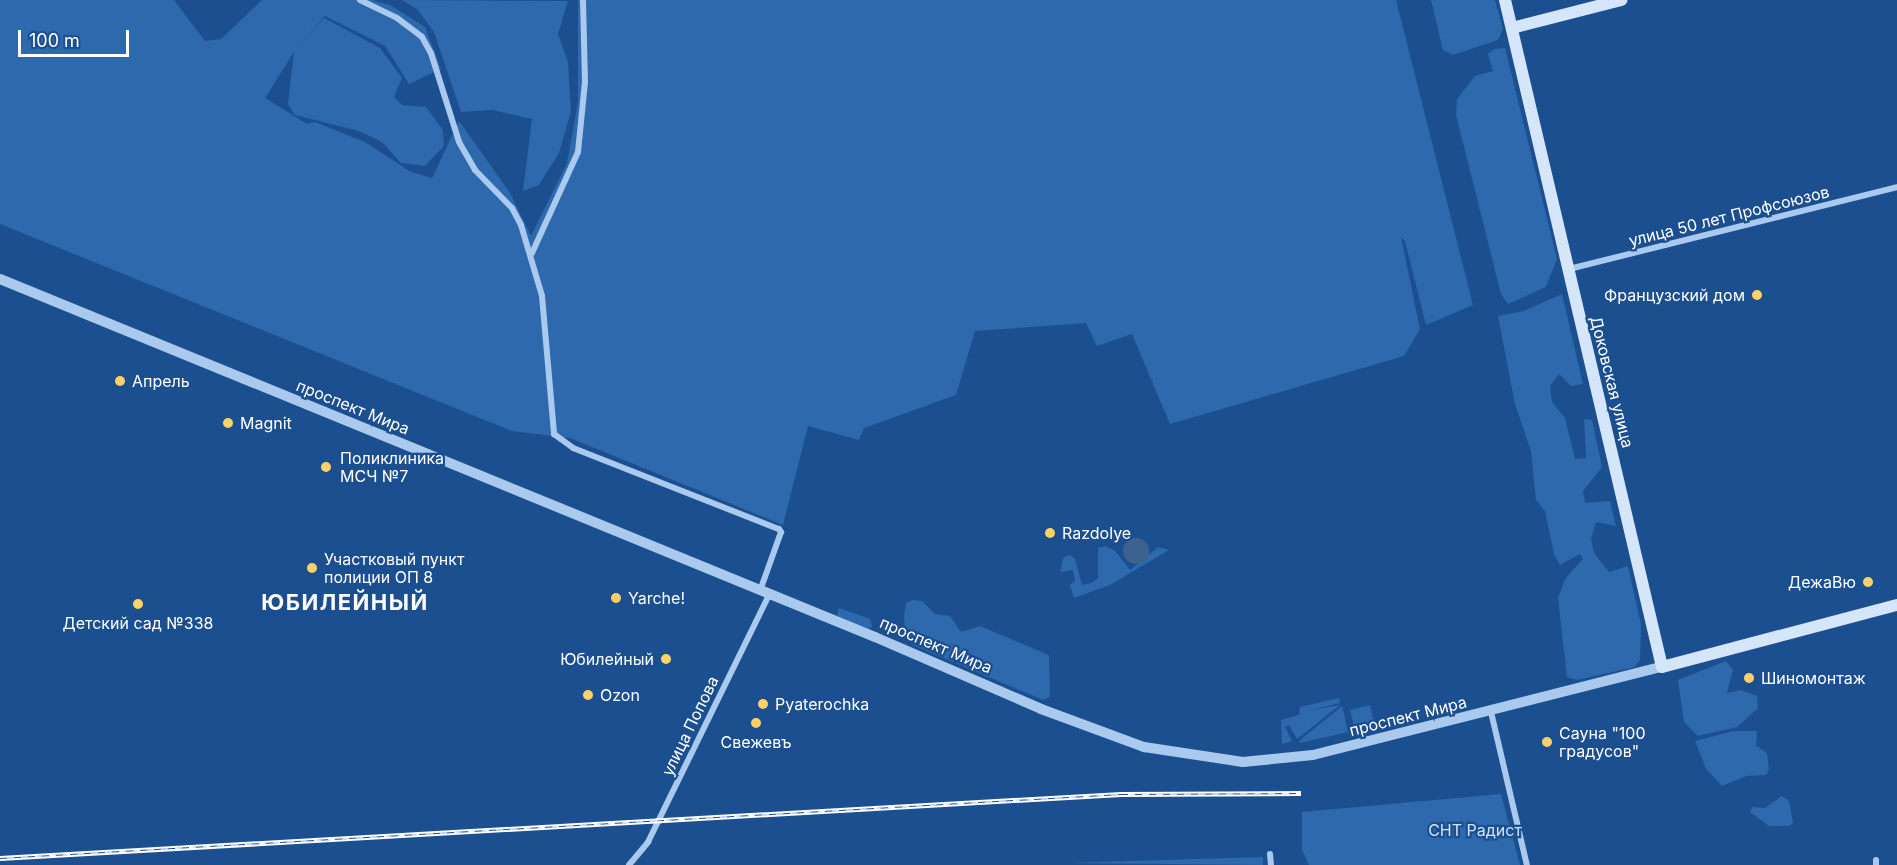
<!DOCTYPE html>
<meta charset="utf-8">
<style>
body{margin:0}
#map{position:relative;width:1897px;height:865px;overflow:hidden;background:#1b4f8f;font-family:Inter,sans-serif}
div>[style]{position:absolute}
.green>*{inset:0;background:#2e69ad}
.water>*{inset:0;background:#3c6290}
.round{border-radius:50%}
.minor>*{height:6px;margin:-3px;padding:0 3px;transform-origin:3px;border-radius:3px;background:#a9c9ee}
.tertiary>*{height:10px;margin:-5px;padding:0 5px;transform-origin:5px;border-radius:5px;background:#a9c9ee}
.secondary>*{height:12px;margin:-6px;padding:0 6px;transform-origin:6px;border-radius:6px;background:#d6e6fa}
.rail>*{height:4.5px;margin-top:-2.25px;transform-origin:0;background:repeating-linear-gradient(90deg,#1b4f8f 0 7px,#fff 0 14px);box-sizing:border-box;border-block:2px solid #fff}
.dots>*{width:16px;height:16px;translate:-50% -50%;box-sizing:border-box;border:3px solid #1b4f8f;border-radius:50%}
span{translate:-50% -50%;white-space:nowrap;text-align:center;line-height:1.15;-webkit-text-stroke:4.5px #1b4f8f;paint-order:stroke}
.street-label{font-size:16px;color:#fff}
.poi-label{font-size:16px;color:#fff}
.right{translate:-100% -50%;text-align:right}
.left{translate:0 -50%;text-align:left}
.park-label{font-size:16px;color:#cfe3fa}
.district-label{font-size:22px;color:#fff;font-weight:700;letter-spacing:1.5px}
.scale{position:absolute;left:18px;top:30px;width:111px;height:27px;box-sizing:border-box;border:3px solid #fff;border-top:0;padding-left:8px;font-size:18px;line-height:21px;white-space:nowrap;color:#fff;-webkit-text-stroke:4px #1b4f8f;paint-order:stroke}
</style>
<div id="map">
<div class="green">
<i style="clip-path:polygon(0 0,174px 0,205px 41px,221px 39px,262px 0,372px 0,390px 5px,425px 27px,441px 69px,409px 84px,385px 46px,325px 16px,294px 51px,324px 18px,380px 48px,402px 78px,394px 97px,402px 105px,426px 107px,443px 130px,444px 146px,425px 166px,401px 163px,382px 142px,359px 131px,295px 115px,288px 104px,294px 52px,265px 98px,307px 124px,315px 122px,365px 142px,411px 172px,432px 178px,459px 121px,510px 193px,531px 236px,567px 163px,578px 102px,578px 0,1396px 0,1473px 305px,1426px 325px,1405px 241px,1401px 237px,1420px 329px,1404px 356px,1170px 424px,1132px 334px,1097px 346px,1086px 323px,975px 331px,956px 395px,864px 428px,859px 440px,808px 426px,783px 525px,570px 438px,512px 431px,0 224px)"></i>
<i style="clip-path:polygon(402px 0,568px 1px,558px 34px,568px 62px,571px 111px,559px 153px,539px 185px,523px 191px,532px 119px,492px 110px,461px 112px,434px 32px,418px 10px)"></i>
<i style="clip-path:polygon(1431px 0,1495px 0,1503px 29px,1498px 40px,1453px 55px,1443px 50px)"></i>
<i style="clip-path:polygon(1505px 48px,1557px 259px,1546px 287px,1508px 304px,1501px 294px,1456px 115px,1457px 99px,1475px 76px,1493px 71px,1488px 54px,1495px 49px)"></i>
<i style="clip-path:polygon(1562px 294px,1583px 384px,1571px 386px,1559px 374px,1550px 386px,1552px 402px,1565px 418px,1575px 459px,1586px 458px,1584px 419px,1592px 420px,1602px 467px,1583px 491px,1585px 503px,1610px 501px,1616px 526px,1596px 522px,1591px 539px,1594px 553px,1609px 572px,1628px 566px,1641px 625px,1640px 660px,1635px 667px,1577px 680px,1567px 677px,1558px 598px,1565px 579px,1583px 559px,1580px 554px,1560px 565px,1554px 554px,1545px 511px,1536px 500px,1531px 451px,1515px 404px,1498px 316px,1524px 311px)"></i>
<i style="clip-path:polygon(1105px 546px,1115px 551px,1130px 570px,1158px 547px,1169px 550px,1110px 585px,1074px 598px,1070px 585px,1075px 581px,1073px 570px,1060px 572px,1063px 558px,1070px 555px,1075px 559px,1082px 585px,1092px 583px,1098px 578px,1098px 548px)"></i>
<i style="clip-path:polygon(913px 600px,922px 601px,935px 614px,950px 616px,961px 632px,980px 626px,1049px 655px,1050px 697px,1043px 700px,913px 645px,905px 633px,904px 616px,906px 603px)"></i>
<i style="clip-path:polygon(839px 608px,870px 619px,872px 627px,868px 629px,837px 616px)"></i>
<i style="clip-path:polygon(1726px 661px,1733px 670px,1727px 693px,1741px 690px,1757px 696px,1758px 708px,1737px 727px,1698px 736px,1684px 722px,1678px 680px)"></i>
<i style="clip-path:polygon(1339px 698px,1340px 703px,1311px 710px,1340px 705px,1297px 739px,1289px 725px,1285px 727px,1292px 741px,1282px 744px,1281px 720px,1299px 715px,1300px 707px)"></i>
<i style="clip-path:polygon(1370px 705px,1375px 726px,1355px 730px,1350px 710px)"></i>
<i style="clip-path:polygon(1342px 706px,1348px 732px,1300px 743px,1299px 741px)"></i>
<i style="clip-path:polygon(1734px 731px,1757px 731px,1756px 746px,1767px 753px,1769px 770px,1766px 775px,1746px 776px,1722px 786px,1706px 769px,1695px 741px)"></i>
<i style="clip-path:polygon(1501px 794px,1520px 865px,1309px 865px,1302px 850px,1302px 812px)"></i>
<i style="clip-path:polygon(1782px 796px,1789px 801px,1793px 823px,1789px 826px,1769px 826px,1750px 812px,1752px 807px,1765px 808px)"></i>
<i style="clip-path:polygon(1263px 857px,1263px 865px,1065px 863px)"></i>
</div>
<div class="water">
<i class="round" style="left:1123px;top:538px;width:26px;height:26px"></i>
</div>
<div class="minor">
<i style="left:360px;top:0;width:41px;rotate:25.9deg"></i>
<i style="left:397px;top:18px;width:31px;rotate:37deg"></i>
<i style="left:422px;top:37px;width:18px;rotate:61deg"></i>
<i style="left:431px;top:53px;width:93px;rotate:72.5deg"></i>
<i style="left:459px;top:142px;width:32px;rotate:60deg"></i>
<i style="left:475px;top:170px;width:53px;rotate:45.8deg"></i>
<i style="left:512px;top:208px;width:19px;rotate:62deg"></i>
<i style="left:521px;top:225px;width:74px;rotate:73.5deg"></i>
<i style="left:542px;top:296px;width:139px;rotate:85deg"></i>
<i style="left:554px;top:434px;width:24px;rotate:36deg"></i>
<i style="left:573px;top:448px;width:221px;rotate:21.5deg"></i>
<i style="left:779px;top:529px;width:4px;rotate:56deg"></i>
<i style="left:781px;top:532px;width:63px;rotate:109.6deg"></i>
<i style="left:532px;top:253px;width:111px;rotate:-65.5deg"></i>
<i style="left:578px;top:152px;width:70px;rotate:-84.3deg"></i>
<i style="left:585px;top:82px;width:82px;rotate:-91.4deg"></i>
<i style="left:1569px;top:269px;width:338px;rotate:-14deg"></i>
<i style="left:1491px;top:712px;width:157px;rotate:76.8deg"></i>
<i style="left:1270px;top:854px;width:11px;rotate:85deg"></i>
<i style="left:1876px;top:860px;width:5px;rotate:90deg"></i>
<i style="left:629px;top:865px;width:30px;rotate:-50deg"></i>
<i style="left:648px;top:842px;width:275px;rotate:-63.9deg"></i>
</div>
<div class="tertiary">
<i style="left:0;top:279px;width:945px;rotate:22.25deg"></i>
<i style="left:875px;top:637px;width:181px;rotate:23.4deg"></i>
<i style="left:1041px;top:709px;width:110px;rotate:20.3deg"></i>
<i style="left:1144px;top:747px;width:100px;rotate:8.6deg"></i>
<i style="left:1243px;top:762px;width:70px;rotate:-5.7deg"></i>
<i style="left:1313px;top:755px;width:360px;rotate:-14.2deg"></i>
</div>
<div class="secondary">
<i style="left:1505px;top:0;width:685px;rotate:76.75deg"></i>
<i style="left:1662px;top:667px;width:243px;rotate:-14.8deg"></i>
<i style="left:1512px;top:28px;width:113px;rotate:-14.4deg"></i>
</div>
<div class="rail">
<i style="left:0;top:858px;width:1123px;rotate:-3.27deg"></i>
<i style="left:1121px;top:794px;width:180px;rotate:-0.3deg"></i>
</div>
<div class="dots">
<i style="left:1757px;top:295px;background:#ffd166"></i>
<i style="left:120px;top:381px;background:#ffd166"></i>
<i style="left:228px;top:423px;background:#ffd166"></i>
<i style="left:326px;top:467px;background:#ffd166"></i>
<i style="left:1050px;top:533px;background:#ffd166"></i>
<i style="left:312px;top:568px;background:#ffd166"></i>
<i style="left:1868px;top:582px;background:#ffd166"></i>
<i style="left:616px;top:598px;background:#ffd166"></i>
<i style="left:138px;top:604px;background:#ffd166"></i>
<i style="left:666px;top:659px;background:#ffd166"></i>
<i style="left:1749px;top:678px;background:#ffd166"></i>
<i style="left:588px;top:695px;background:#ffd166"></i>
<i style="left:763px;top:704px;background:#ffd166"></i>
<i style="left:756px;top:723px;background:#ffd166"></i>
<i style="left:1547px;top:742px;background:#ffd166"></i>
</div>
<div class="street-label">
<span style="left:1729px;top:216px;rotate:-14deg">улица 50 лет Профсоюзов</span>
<span style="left:1612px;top:382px;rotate:76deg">Доковская улица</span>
<span style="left:353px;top:407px;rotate:22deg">проспект Мира</span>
<span style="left:936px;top:645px;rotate:23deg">проспект Мира</span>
<span style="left:1408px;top:716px;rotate:-14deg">проспект Мира</span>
<span style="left:690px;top:726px;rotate:-64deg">улица Попова</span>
</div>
<div class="poi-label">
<span class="right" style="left:1745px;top:295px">Французский дом</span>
<span class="left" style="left:132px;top:381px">Апрель</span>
<span class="left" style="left:240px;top:423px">Magnit</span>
<span class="left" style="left:340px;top:467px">Поликлиника<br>МСЧ №7</span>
<span class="left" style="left:1062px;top:533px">Razdolye</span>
<span class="left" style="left:324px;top:568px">Участковый пункт<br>полиции ОП 8</span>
<span class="right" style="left:1856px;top:582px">ДежаВю</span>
<span class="left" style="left:628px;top:598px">Yarche!</span>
<span style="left:138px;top:623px">Детский сад №338</span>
<span class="right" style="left:654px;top:659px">Юбилейный</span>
<span class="left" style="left:1761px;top:678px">Шиномонтаж</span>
<span class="left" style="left:600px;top:695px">Ozon</span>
<span class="left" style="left:775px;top:704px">Pyaterochka</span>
<span class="left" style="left:1559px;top:742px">Сауна "100<br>градусов"</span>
<span style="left:756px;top:742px">Свежевъ</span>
</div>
<div class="park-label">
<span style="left:1475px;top:830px">СНТ Радист</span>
</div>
<div class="district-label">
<span style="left:345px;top:603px">ЮБИЛЕЙНЫЙ</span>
</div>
<div class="scale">100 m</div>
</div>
